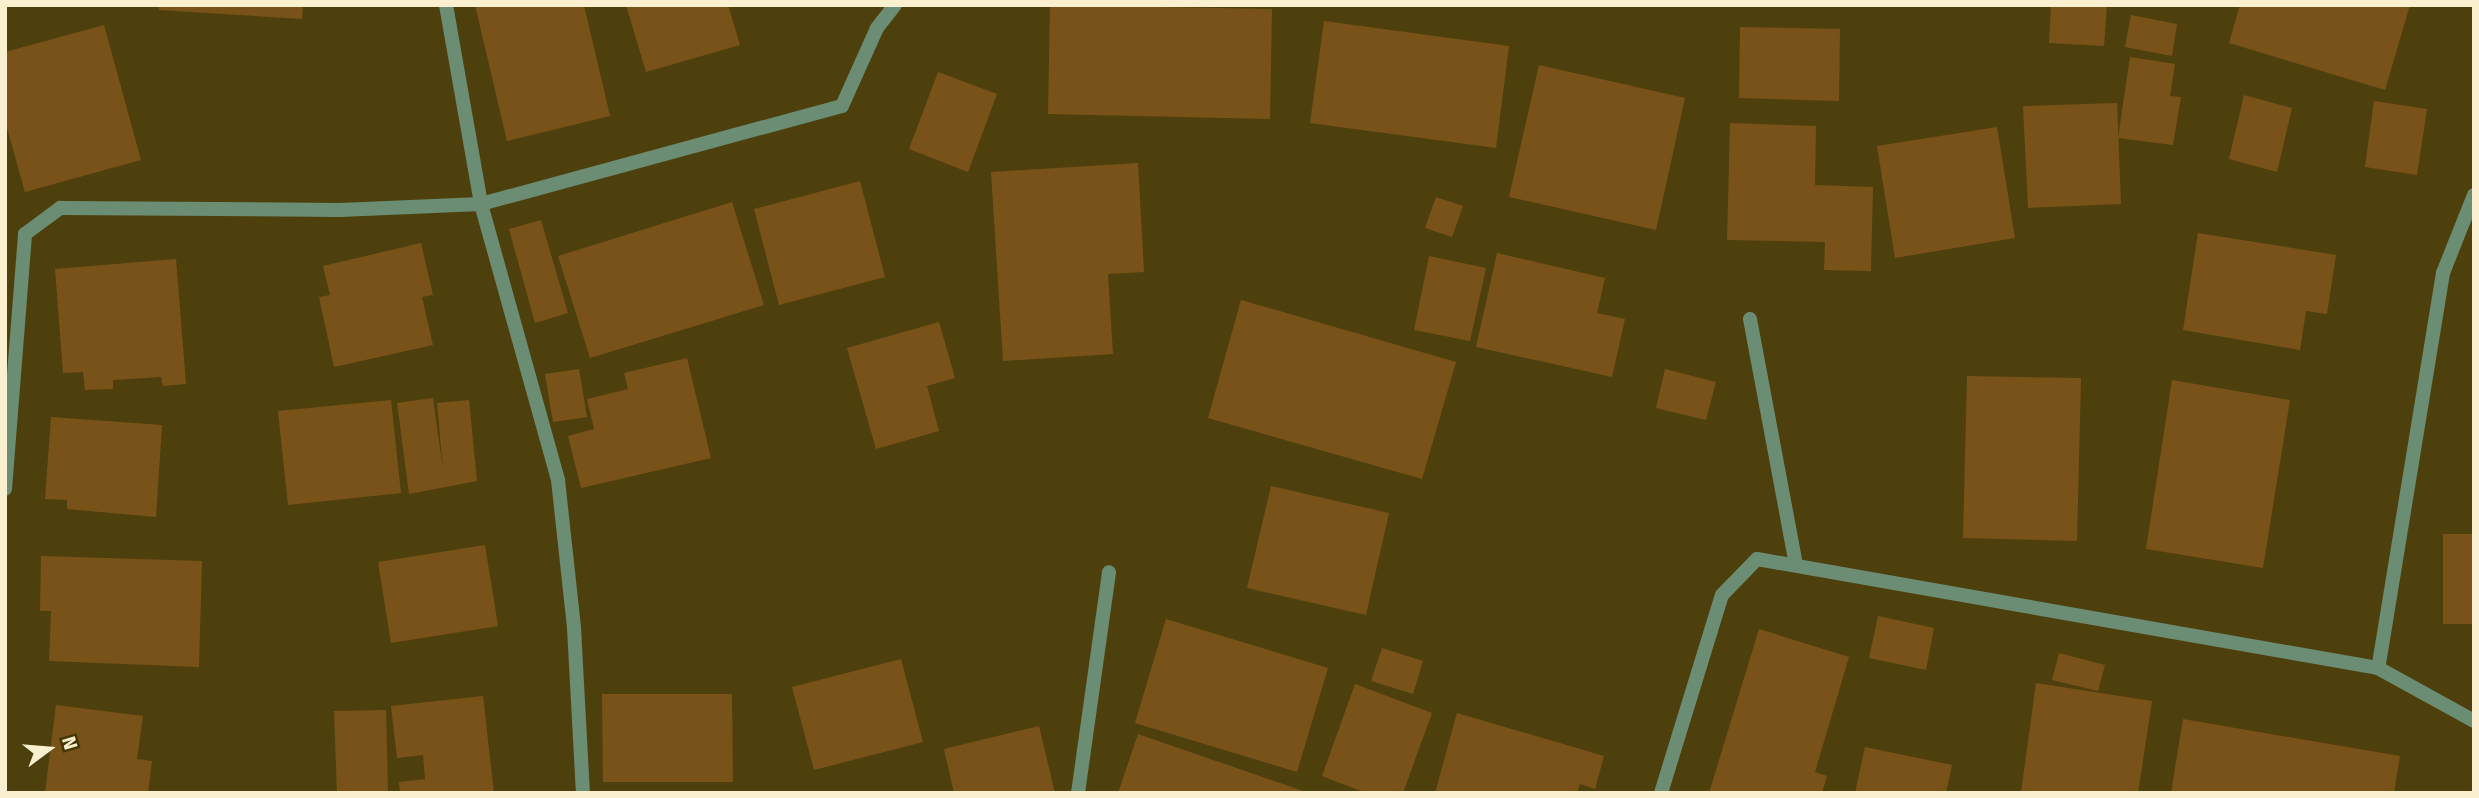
<!DOCTYPE html>
<style>
body{margin:0}
#map{position:relative;width:2479px;height:798px;overflow:hidden;background:#4e400c;font-family:"Fira Sans",sans-serif}
div>[style]{position:absolute}
.building>*{inset:0;background:#795219}
.street>*{height:14px;margin:-7px;padding:0 7px;transform-origin:7px;border-radius:7px;background:#6a8d74}
span{translate:-50% -50%;white-space:nowrap;text-align:center;line-height:1.15;-webkit-text-stroke:5px #443600;paint-order:stroke}
.frame{position:absolute;inset:0;border:7px solid #faf0cf;pointer-events:none}
.north{position:absolute;left:14px;top:714px;width:70px;height:70px;-webkit-text-stroke:5px #443600;paint-order:stroke;rotate:74deg;font-size:19px;font-weight:700;line-height:28px;text-align:center;color:#faf0cf}
.north::after{content:'';display:block;margin:auto;width:24px;height:32px;background:#faf0cf;clip-path:polygon(50% 0,100% 100%,50% 72%,0 100%)}
</style>
<div id="map">
<div class="building">
<i style="clip-path:polygon(159px 5px,303px 5px,302px 19px,159px 10px)"></i>
<i style="clip-path:polygon(475px 5px,584px 5px,610px 116px,507px 141px)"></i>
<i style="clip-path:polygon(626px 5px,728px 5px,740px 45px,646px 72px)"></i>
<i style="clip-path:polygon(1050px 5px,1272px 9px,1270px 119px,1048px 114px)"></i>
<i style="clip-path:polygon(2051px 5px,2107px 5px,2104px 46px,2049px 43px)"></i>
<i style="clip-path:polygon(2240px 5px,2410px 5px,2385px 90px,2229px 43px)"></i>
<i style="clip-path:polygon(2131px 15px,2177px 24px,2172px 56px,2125px 47px)"></i>
<i style="clip-path:polygon(1324px 21px,1509px 46px,1496px 148px,1310px 123px)"></i>
<i style="clip-path:polygon(104px 25px,141px 160px,25px 192px,5px 121px,5px 52px)"></i>
<i style="clip-path:polygon(1740px 27px,1840px 29px,1839px 101px,1739px 98px)"></i>
<i style="clip-path:polygon(2130px 57px,2175px 64px,2170px 96px,2181px 97px,2173px 145px,2118px 138px)"></i>
<i style="clip-path:polygon(1539px 65px,1685px 98px,1656px 230px,1509px 197px)"></i>
<i style="clip-path:polygon(938px 72px,997px 94px,968px 172px,909px 149px)"></i>
<i style="clip-path:polygon(2244px 95px,2292px 108px,2277px 172px,2229px 159px)"></i>
<i style="clip-path:polygon(2374px 101px,2427px 109px,2417px 175px,2365px 167px)"></i>
<i style="clip-path:polygon(2117px 103px,2121px 204px,2028px 208px,2023px 106px)"></i>
<i style="clip-path:polygon(1730px 123px,1816px 126px,1815px 185px,1873px 187px,1871px 271px,1824px 270px,1825px 242px,1727px 240px)"></i>
<i style="clip-path:polygon(1997px 127px,2015px 238px,1895px 258px,1877px 146px)"></i>
<i style="clip-path:polygon(1138px 163px,1144px 272px,1108px 274px,1113px 354px,1003px 361px,991px 172px)"></i>
<i style="clip-path:polygon(860px 181px,885px 277px,779px 305px,754px 209px)"></i>
<i style="clip-path:polygon(1436px 197px,1463px 206px,1452px 237px,1425px 228px)"></i>
<i style="clip-path:polygon(732px 202px,764px 305px,590px 358px,558px 256px)"></i>
<i style="clip-path:polygon(541px 220px,568px 313px,535px 323px,509px 229px)"></i>
<i style="clip-path:polygon(2198px 233px,2336px 255px,2327px 314px,2306px 311px,2300px 350px,2183px 330px)"></i>
<i style="clip-path:polygon(421px 243px,433px 295px,422px 297px,433px 345px,334px 367px,319px 297px,330px 295px,323px 266px)"></i>
<i style="clip-path:polygon(1497px 253px,1605px 278px,1597px 313px,1625px 319px,1612px 377px,1476px 347px)"></i>
<i style="clip-path:polygon(1429px 256px,1486px 268px,1470px 341px,1414px 330px)"></i>
<i style="clip-path:polygon(176px 259px,186px 384px,163px 386px,161px 377px,113px 380px,113px 389px,85px 390px,83px 372px,63px 373px,55px 269px)"></i>
<i style="clip-path:polygon(1241px 300px,1456px 362px,1422px 479px,1208px 418px)"></i>
<i style="clip-path:polygon(939px 322px,955px 378px,927px 386px,939px 431px,876px 449px,847px 348px)"></i>
<i style="clip-path:polygon(687px 358px,711px 458px,581px 488px,568px 436px,594px 429px,587px 399px,628px 389px,624px 373px)"></i>
<i style="clip-path:polygon(579px 369px,587px 417px,553px 422px,545px 374px)"></i>
<i style="clip-path:polygon(1665px 369px,1716px 382px,1706px 420px,1656px 408px)"></i>
<i style="clip-path:polygon(1967px 376px,2081px 378px,2077px 541px,1963px 538px)"></i>
<i style="clip-path:polygon(2172px 380px,2290px 400px,2263px 568px,2146px 549px)"></i>
<i style="clip-path:polygon(433px 398px,443px 470px,437px 403px,469px 400px,477px 481px,409px 494px,397px 403px)"></i>
<i style="clip-path:polygon(391px 400px,401px 493px,288px 505px,278px 411px)"></i>
<i style="clip-path:polygon(51px 417px,162px 425px,156px 517px,67px 509px,67px 500px,45px 499px)"></i>
<i style="clip-path:polygon(1271px 486px,1389px 513px,1366px 615px,1247px 588px)"></i>
<i style="clip-path:polygon(2443px 534px,2474px 534px,2474px 624px,2443px 624px)"></i>
<i style="clip-path:polygon(485px 545px,498px 626px,391px 643px,378px 562px)"></i>
<i style="clip-path:polygon(41px 556px,202px 561px,199px 667px,49px 661px,51px 611px,40px 611px)"></i>
<i style="clip-path:polygon(1878px 616px,1934px 628px,1926px 670px,1869px 658px)"></i>
<i style="clip-path:polygon(1166px 619px,1328px 668px,1297px 772px,1135px 723px)"></i>
<i style="clip-path:polygon(1759px 629px,1849px 657px,1815px 772px,1827px 776px,1822px 793px,1709px 793px)"></i>
<i style="clip-path:polygon(1382px 648px,1423px 661px,1413px 694px,1371px 681px)"></i>
<i style="clip-path:polygon(2059px 653px,2105px 665px,2098px 691px,2052px 680px)"></i>
<i style="clip-path:polygon(901px 659px,923px 742px,814px 770px,792px 687px)"></i>
<i style="clip-path:polygon(2036px 683px,2152px 701px,2138px 793px,2021px 793px)"></i>
<i style="clip-path:polygon(1355px 684px,1432px 713px,1403px 793px,1366px 793px,1322px 776px)"></i>
<i style="clip-path:polygon(602px 694px,732px 694px,733px 782px,603px 782px)"></i>
<i style="clip-path:polygon(483px 696px,494px 793px,400px 793px,399px 782px,425px 779px,423px 755px,397px 758px,391px 706px)"></i>
<i style="clip-path:polygon(56px 705px,143px 716px,137px 759px,152px 761px,148px 793px,45px 793px)"></i>
<i style="clip-path:polygon(386px 710px,388px 793px,337px 793px,334px 711px)"></i>
<i style="clip-path:polygon(1457px 713px,1604px 756px,1595px 789px,1580px 784px,1577px 793px,1435px 793px)"></i>
<i style="clip-path:polygon(2183px 719px,2400px 756px,2394px 793px,2171px 793px)"></i>
<i style="clip-path:polygon(1039px 726px,1055px 793px,954px 793px,944px 749px)"></i>
<i style="clip-path:polygon(1138px 734px,1306px 792px,1306px 793px,1118px 793px)"></i>
<i style="clip-path:polygon(1865px 747px,1952px 765px,1946px 793px,1855px 793px)"></i>
</div>
<div class="street">
<i style="left:446px;top:5px;width:202px;rotate:80deg"></i>
<i style="left:481px;top:204px;width:287px;rotate:74.4deg"></i>
<i style="left:558px;top:480px;width:149px;rotate:83.8deg"></i>
<i style="left:574px;top:628px;width:165px;rotate:86.9deg"></i>
<i style="left:2474px;top:195px;width:84px;rotate:111.7deg"></i>
<i style="left:2443px;top:273px;width:400px;rotate:99.3deg"></i>
<i style="left:2378px;top:668px;width:110px;rotate:28.9deg"></i>
<i style="left:1750px;top:319px;width:250px;rotate:79.4deg"></i>
<i style="left:5px;top:489px;width:256px;rotate:-85.5deg"></i>
<i style="left:25px;top:234px;width:44px;rotate:-36.6deg"></i>
<i style="left:60px;top:208px;width:280px;rotate:0.4deg"></i>
<i style="left:340px;top:210px;width:141px;rotate:-2.4deg"></i>
<i style="left:481px;top:204px;width:374px;rotate:-15.2deg"></i>
<i style="left:842px;top:106px;width:85px;rotate:-65.8deg"></i>
<i style="left:877px;top:28px;width:29px;rotate:-52deg"></i>
<i style="left:1078px;top:793px;width:223px;rotate:-82deg"></i>
<i style="left:1661px;top:793px;width:207px;rotate:-72.9deg"></i>
<i style="left:1722px;top:595px;width:50px;rotate:-45.8deg"></i>
<i style="left:1757px;top:559px;width:630px;rotate:9.96deg"></i>
</div>
<div class="frame"></div>
<div class="north">N</div>
</div>
